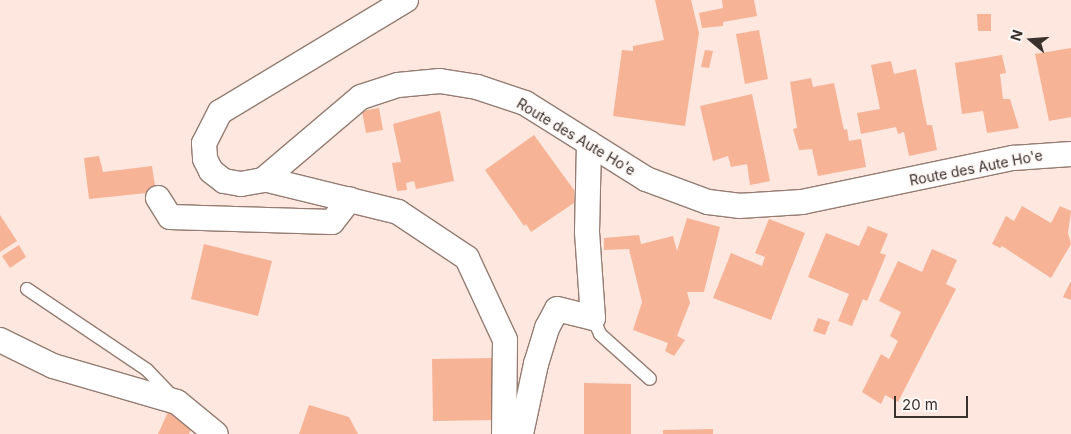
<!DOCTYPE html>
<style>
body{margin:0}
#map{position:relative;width:1071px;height:434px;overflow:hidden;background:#fde7de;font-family:Inter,sans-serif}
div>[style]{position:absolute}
.building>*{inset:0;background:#f6b396}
.roads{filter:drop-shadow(1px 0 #947c72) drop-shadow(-1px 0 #947c72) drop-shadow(0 1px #947c72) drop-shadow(0 -1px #947c72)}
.service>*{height:12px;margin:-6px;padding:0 6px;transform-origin:6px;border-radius:6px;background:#fff}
.minor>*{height:24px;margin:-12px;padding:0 12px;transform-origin:12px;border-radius:12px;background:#fff}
span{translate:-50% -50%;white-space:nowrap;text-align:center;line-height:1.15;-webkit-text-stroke:4px #fef8f6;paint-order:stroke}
.street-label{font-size:14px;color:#3a302c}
.north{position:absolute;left:1006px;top:15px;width:50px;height:50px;-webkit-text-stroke:4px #fef8f6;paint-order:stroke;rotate:288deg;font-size:14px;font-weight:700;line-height:20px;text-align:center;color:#3a302c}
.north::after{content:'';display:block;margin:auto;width:18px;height:22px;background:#3a302c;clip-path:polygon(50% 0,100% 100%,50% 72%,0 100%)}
.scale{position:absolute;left:894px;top:396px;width:74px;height:22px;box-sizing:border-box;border:2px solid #3a302c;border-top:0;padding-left:6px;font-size:15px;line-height:18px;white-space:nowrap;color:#3a302c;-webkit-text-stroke:4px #fef8f6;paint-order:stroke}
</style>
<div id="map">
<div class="building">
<i style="clip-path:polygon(655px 0,691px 0,699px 33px,685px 126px,613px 116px,622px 50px,633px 51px,633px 46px,664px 40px)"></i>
<i style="clip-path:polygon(722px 0,754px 0,757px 16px,723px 22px,723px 26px,702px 28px,699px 13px,723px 8px)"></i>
<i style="clip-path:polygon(977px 14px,991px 14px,991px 31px,978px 31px)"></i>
<i style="clip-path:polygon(759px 30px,768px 79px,745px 84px,736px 34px)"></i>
<i style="clip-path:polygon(1071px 48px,1071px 117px,1049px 121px,1035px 54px)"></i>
<i style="clip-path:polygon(705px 50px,713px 51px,709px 68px,701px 67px)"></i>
<i style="clip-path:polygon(1002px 55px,1006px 73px,1000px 74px,1003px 99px,1010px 99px,1019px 128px,987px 133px,983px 111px,962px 114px,955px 63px)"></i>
<i style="clip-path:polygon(891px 61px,894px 74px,916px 69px,927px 125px,932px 125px,937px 150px,909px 156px,904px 132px,898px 134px,896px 127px,861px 134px,857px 113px,880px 109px,871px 65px)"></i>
<i style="clip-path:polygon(811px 78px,813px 87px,834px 83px,844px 130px,847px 129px,849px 141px,861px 139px,866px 167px,818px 176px,812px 149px,799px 150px,793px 129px,797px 128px,790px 82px)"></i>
<i style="clip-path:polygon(752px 94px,770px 181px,750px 185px,747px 164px,731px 167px,728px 156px,713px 161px,700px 106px)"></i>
<i style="clip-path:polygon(379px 108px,383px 130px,366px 133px,362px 111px)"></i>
<i style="clip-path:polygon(440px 111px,454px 181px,416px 189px,414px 181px,406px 183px,407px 190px,397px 191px,392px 163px,401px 162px,393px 124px)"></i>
<i style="clip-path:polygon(534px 135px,574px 190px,574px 203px,531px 232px,526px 224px,524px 226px,485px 170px)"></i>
<i style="clip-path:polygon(99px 156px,103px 172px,152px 166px,156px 192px,89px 199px,84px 158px)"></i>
<i style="clip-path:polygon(1022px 206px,1051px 223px,1060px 206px,1071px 211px,1068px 233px,1071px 244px,1051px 278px,1002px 246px,1000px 248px,992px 244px,1006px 216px,1014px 221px)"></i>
<i style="clip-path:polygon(0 215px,17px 241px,0 252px)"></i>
<i style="clip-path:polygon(687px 218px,720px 227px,704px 292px,687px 292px,690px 303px,677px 336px,685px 340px,674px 356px,665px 351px,668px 343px,633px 330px,642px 302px,629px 249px,604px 250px,604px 238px,639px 235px,641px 244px,673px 236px,677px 251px)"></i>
<i style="clip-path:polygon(769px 219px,805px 233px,771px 320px,713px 298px,731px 253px,762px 266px,765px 257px,755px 253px)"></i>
<i style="clip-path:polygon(868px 226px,888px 234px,880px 253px,886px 255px,867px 301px,863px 299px,852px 326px,838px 321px,849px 294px,808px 277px,826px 233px,859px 246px)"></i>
<i style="clip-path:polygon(204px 244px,272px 261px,258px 316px,191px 299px)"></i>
<i style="clip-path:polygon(19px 245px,26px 257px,10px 268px,2px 256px)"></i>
<i style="clip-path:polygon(932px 249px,957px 260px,946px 284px,956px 289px,898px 402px,885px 395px,881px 404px,862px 392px,881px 354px,889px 359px,898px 341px,890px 336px,901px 312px,879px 301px,898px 261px,922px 272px)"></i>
<i style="clip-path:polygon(1071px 281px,1071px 300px,1063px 297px)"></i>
<i style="clip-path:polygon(818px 318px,830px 322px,825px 335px,813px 331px)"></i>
<i style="clip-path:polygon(494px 358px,495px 420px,433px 421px,432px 359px)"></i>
<i style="clip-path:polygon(584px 383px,631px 384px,631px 434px,584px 434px)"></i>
<i style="clip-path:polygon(309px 405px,349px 417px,358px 434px,299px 434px)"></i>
<i style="clip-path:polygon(168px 412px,194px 423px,189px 434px,158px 434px)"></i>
<i style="clip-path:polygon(713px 429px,713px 434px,663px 434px,663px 430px)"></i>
</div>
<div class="roads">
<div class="service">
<i style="left:27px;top:289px;width:145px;rotate:34deg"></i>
<i style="left:147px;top:370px;width:36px;rotate:46deg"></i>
<i style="left:593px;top:318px;width:17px;rotate:66deg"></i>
<i style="left:600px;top:334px;width:67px;rotate:42deg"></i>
</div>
<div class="minor">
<i style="left:406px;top:0;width:217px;rotate:148.9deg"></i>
<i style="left:220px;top:112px;width:35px;rotate:117deg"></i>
<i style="left:204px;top:143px;width:16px;rotate:86deg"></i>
<i style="left:205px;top:159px;width:13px;rotate:63deg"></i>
<i style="left:211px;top:171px;width:16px;rotate:38deg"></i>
<i style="left:224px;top:181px;width:17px;rotate:10deg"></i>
<i style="left:241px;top:184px;width:22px;rotate:-10deg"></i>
<i style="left:263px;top:180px;width:128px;rotate:-40.3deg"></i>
<i style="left:361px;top:97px;width:39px;rotate:-18deg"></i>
<i style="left:398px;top:85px;width:42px;rotate:-5.4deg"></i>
<i style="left:440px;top:81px;width:37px;rotate:9deg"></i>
<i style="left:477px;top:87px;width:51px;rotate:18.4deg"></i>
<i style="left:525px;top:103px;width:143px;rotate:32.1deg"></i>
<i style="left:646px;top:179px;width:66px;rotate:20.4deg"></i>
<i style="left:708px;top:202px;width:31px;rotate:7deg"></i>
<i style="left:739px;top:206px;width:63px;rotate:-3.6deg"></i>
<i style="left:802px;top:202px;width:216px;rotate:-11.8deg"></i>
<i style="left:1013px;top:158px;width:58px;rotate:-3.9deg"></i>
<i style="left:264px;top:179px;width:138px;rotate:13.8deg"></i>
<i style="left:398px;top:212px;width:83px;rotate:33.7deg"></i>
<i style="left:467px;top:258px;width:90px;rotate:65.1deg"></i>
<i style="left:505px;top:340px;width:94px;rotate:90.6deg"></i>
<i style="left:158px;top:198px;width:22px;rotate:58deg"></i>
<i style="left:170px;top:217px;width:162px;rotate:1.8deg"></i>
<i style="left:332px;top:222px;width:29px;rotate:-52deg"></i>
<i style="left:0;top:340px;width:59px;rotate:26.1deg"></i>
<i style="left:53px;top:366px;width:129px;rotate:16.2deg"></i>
<i style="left:177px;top:402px;width:50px;rotate:39.4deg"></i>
<i style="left:521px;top:434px;width:72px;rotate:-77.9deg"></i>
<i style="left:536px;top:364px;width:38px;rotate:-73deg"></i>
<i style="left:547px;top:328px;width:21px;rotate:-62deg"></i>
<i style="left:557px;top:309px;width:37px;rotate:14deg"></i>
<i style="left:593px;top:318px;width:86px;rotate:-94deg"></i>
<i style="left:587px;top:232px;width:89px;rotate:-88.7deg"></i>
</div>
</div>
<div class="street-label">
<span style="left:576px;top:137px;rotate:31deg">Route des Aute Ho'e</span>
<span style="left:976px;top:168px;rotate:-11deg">Route des Aute Ho'e</span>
</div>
<div class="north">N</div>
<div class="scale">20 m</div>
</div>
